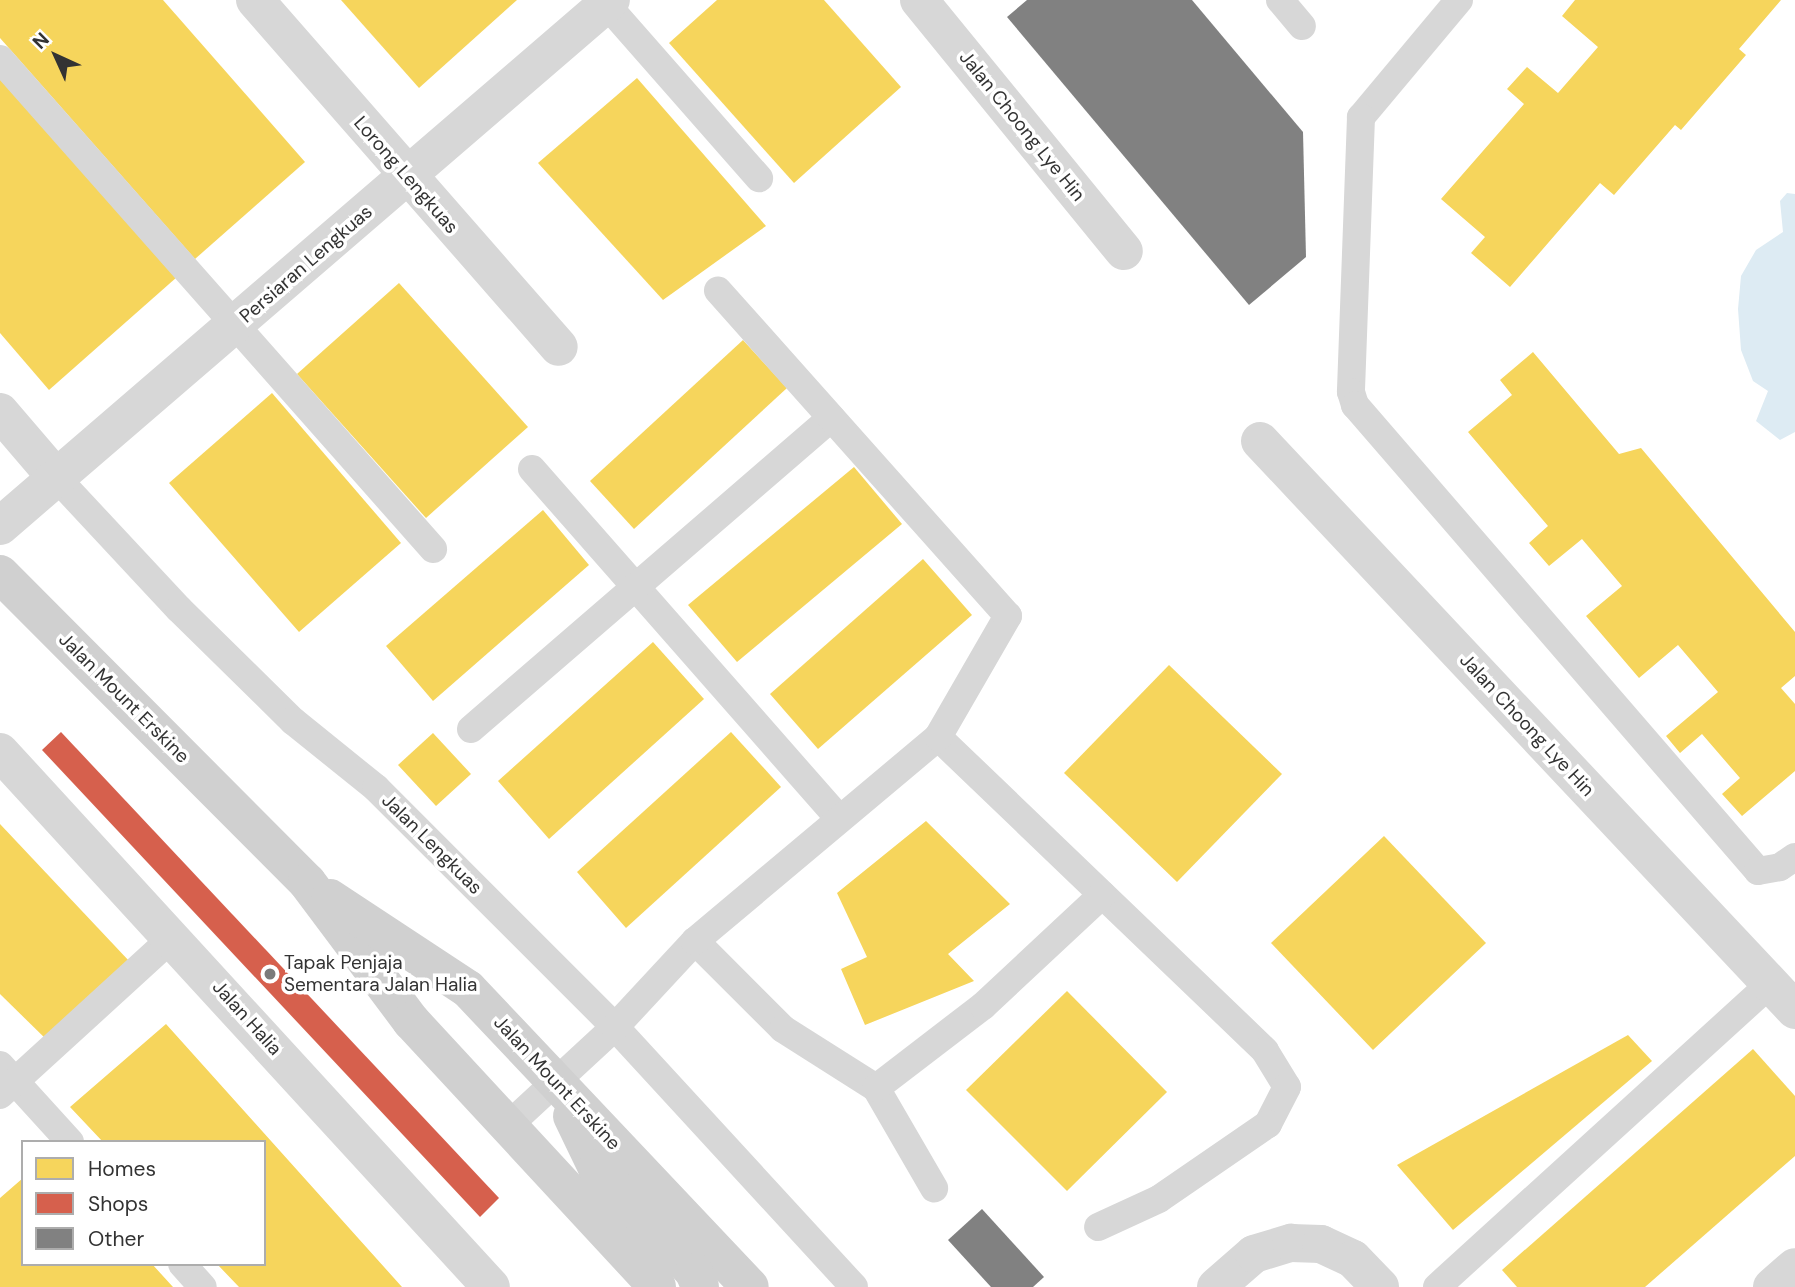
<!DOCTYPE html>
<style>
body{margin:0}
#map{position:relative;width:1795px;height:1287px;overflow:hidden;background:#fff;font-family:"DM Sans",sans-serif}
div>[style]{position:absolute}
.water>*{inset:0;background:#ddebf3}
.homes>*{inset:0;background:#f6d55c}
.shops>*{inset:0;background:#d6604d}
.building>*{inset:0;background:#818181}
.lane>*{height:28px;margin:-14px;padding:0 14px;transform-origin:14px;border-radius:14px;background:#d7d7d7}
.street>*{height:38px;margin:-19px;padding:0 19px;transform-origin:19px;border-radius:19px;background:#d7d7d7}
.secondary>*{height:38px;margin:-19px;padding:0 19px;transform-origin:19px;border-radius:19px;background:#d0d0d0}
.dots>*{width:19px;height:19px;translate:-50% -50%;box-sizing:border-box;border:4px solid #fff;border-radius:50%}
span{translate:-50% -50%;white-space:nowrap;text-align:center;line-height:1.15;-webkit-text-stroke:7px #fff;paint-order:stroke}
.street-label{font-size:19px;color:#333}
.poi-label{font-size:19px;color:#333}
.left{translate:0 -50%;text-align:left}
.legend{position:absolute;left:21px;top:1140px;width:245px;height:126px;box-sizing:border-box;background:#fff;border:2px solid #adadad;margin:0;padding:9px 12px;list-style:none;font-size:21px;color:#333}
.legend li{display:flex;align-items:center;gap:14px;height:35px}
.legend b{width:35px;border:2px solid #adadad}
.north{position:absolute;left:21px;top:21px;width:70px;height:70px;-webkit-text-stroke:5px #fff;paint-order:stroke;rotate:315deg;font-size:19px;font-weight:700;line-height:28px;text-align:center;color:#333}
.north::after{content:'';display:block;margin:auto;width:24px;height:32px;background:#333;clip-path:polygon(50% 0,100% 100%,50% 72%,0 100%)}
</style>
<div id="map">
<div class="water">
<i style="clip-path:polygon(1787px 193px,1795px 194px,1795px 432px,1780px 440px,1756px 421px,1768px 391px,1753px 381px,1741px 350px,1738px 309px,1741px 276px,1756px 250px,1783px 232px,1780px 201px)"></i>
</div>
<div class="homes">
<i style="clip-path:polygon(0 0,163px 0,305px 162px,195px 259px,0 38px)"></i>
<i style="clip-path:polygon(341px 0,517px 0,419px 88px)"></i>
<i style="clip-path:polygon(717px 0,824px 0,901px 87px,794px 183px,669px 43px)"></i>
<i style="clip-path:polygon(1575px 0,1781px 0,1739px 49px,1746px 55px,1681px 130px,1675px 125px,1614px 195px,1600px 183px,1510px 287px,1471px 253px,1485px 237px,1441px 199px,1524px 104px,1507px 89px,1527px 67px,1558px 93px,1598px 47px,1562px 16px)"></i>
<i style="clip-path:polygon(0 74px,177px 277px,49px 390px,0 333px)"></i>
<i style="clip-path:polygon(637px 78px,766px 226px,663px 300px,538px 163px)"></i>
<i style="clip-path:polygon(399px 283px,528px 427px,426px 518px,297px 374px)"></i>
<i style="clip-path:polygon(743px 340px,787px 388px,634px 529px,590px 481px)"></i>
<i style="clip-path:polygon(1533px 352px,1619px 454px,1641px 448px,1795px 632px,1795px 676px,1781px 688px,1795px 704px,1795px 771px,1742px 816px,1722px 794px,1740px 778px,1702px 734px,1680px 753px,1666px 736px,1718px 692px,1678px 645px,1639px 678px,1586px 616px,1622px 586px,1582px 539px,1549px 566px,1529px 543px,1548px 526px,1468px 432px,1512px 395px,1500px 380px)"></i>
<i style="clip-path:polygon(272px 393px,401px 543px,299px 632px,169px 483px)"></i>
<i style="clip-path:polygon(854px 467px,902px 524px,737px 662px,688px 605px)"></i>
<i style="clip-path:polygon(543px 510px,589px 565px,433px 701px,386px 646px)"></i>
<i style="clip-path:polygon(923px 559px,972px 615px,818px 749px,770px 694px)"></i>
<i style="clip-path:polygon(653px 642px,704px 699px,549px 839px,498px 781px)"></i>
<i style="clip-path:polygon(1169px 665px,1282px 774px,1177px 882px,1064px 773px)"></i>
<i style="clip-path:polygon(731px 732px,781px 787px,626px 928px,577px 872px)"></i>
<i style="clip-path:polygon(433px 733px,471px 774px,436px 806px,398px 765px)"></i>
<i style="clip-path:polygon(926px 821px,1010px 904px,948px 954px,974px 981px,865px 1025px,841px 969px,867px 957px,837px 893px)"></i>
<i style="clip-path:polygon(0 824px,130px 962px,52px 1045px,0 994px)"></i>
<i style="clip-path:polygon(1384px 836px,1486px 943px,1373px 1050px,1271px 943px)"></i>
<i style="clip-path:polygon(1067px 991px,1167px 1092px,1067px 1191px,966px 1090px)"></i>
<i style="clip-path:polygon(166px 1024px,402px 1287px,239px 1287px,217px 1264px,264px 1264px,264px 1142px,103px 1142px,70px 1107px)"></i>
<i style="clip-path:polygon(1628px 1035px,1652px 1061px,1453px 1230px,1397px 1165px)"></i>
<i style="clip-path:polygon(1753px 1049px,1795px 1096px,1795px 1156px,1645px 1287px,1517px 1287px,1502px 1270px)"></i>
<i style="clip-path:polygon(23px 1178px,23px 1264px,152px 1264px,173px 1287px,0 1287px,0 1198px)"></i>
</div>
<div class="shops">
<i style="clip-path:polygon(61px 732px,499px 1198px,480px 1217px,42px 750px)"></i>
</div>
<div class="building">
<i style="clip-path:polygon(1027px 0,1192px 0,1303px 132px,1306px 257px,1249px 305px,1007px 17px)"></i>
<i style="clip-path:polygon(982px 1209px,1044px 1277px,1033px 1287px,991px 1287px,948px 1240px)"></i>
</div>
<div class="lane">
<i style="left:1280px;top:0;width:34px;rotate:50deg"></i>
<i style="left:1459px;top:0;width:153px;rotate:129.9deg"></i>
<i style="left:1361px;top:117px;width:275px;rotate:92.1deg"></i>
<i style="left:1351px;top:392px;width:14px;rotate:73deg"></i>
<i style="left:1355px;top:405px;width:616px;rotate:49.15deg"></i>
<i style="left:1758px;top:871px;width:22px;rotate:-10deg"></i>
<i style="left:1780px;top:867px;width:18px;rotate:-34deg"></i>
<i style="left:606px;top:4px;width:232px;rotate:48.7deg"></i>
<i style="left:0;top:59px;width:654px;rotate:48.53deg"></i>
<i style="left:532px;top:469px;width:463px;rotate:48.7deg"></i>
<i style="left:54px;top:475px;width:183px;rotate:47deg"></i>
<i style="left:179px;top:609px;width:160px;rotate:44.5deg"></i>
<i style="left:293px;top:721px;width:107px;rotate:38.9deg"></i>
<i style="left:376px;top:788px;width:338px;rotate:45deg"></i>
<i style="left:615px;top:1027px;width:353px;rotate:47.4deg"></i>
<i style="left:471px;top:729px;width:476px;rotate:-40.8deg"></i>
<i style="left:938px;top:737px;width:453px;rotate:43.8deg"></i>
<i style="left:1265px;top:1051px;width:42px;rotate:58.6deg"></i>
<i style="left:1287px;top:1087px;width:42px;rotate:117.2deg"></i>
<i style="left:1268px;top:1124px;width:132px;rotate:145.5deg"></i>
<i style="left:1159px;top:1199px;width:67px;rotate:155.3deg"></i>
<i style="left:695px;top:941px;width:124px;rotate:45deg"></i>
<i style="left:783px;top:1029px;width:110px;rotate:32.4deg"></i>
<i style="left:876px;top:1088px;width:116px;rotate:59.9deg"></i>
<i style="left:0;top:1065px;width:104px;rotate:47.7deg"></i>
<i style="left:876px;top:1088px;width:135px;rotate:-37.5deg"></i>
<i style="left:983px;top:1006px;width:163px;rotate:-43deg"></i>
<i style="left:0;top:1095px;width:234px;rotate:-42.4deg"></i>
<i style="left:509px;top:1125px;width:144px;rotate:-42.8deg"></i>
<i style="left:615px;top:1027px;width:117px;rotate:-47.1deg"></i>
<i style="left:695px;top:941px;width:317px;rotate:-40deg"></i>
<i style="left:938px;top:737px;width:140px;rotate:-60deg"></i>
<i style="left:1008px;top:616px;width:436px;rotate:-131.7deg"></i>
<i style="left:182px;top:1264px;width:31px;rotate:48deg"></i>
<i style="left:1437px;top:1287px;width:450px;rotate:-42.3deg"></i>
</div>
<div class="street">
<i style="left:255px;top:0;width:461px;rotate:48.8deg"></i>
<i style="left:919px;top:0;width:324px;rotate:50.8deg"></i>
<i style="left:0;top:412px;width:83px;rotate:49.4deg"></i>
<i style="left:1260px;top:441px;width:781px;rotate:46.76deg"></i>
<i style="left:0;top:526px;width:806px;rotate:-40.72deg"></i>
<i style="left:0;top:752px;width:726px;rotate:47.46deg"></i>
<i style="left:1216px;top:1287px;width:50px;rotate:-41deg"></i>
<i style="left:1254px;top:1254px;width:39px;rotate:-17deg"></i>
<i style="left:1291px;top:1243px;width:30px;rotate:2deg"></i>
<i style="left:1321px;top:1244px;width:35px;rotate:25deg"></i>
<i style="left:1353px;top:1259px;width:39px;rotate:46deg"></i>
<i style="left:1772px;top:1287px;width:30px;rotate:-41deg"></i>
</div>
<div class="secondary">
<i style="left:0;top:574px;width:435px;rotate:45.1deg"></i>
<i style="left:307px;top:882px;width:174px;rotate:53.2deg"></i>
<i style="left:411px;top:1021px;width:362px;rotate:47.2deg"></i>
<i style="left:330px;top:898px;width:165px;rotate:33.4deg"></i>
<i style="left:468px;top:989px;width:410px;rotate:46.6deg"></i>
<i style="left:572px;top:1116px;width:58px;rotate:64.3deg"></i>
<i style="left:597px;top:1168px;width:142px;rotate:47deg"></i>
<i style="left:694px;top:1272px;width:16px;rotate:68deg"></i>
</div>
<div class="dots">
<i style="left:270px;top:974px;background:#7a7a7a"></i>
</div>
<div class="street-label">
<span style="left:1022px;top:126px;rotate:51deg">Jalan Choong Lye Hin</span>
<span style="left:406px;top:175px;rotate:49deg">Lorong Lengkuas</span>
<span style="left:306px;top:264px;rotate:-41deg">Persiaran Lengkuas</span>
<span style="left:124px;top:698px;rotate:45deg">Jalan Mount Erskine</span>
<span style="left:1527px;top:725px;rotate:47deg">Jalan Choong Lye Hin</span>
<span style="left:432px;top:844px;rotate:45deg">Jalan Lengkuas</span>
<span style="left:247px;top:1018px;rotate:48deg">Jalan Halia</span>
<span style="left:557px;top:1083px;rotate:47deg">Jalan Mount Erskine</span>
</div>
<div class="poi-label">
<span class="left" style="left:284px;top:974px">Tapak Penjaja<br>Sementara Jalan Halia</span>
</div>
<ul class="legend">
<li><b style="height:19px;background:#f6d55c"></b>Homes</li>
<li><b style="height:19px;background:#d6604d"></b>Shops</li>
<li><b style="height:19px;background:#818181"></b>Other</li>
</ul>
<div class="north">N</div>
</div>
